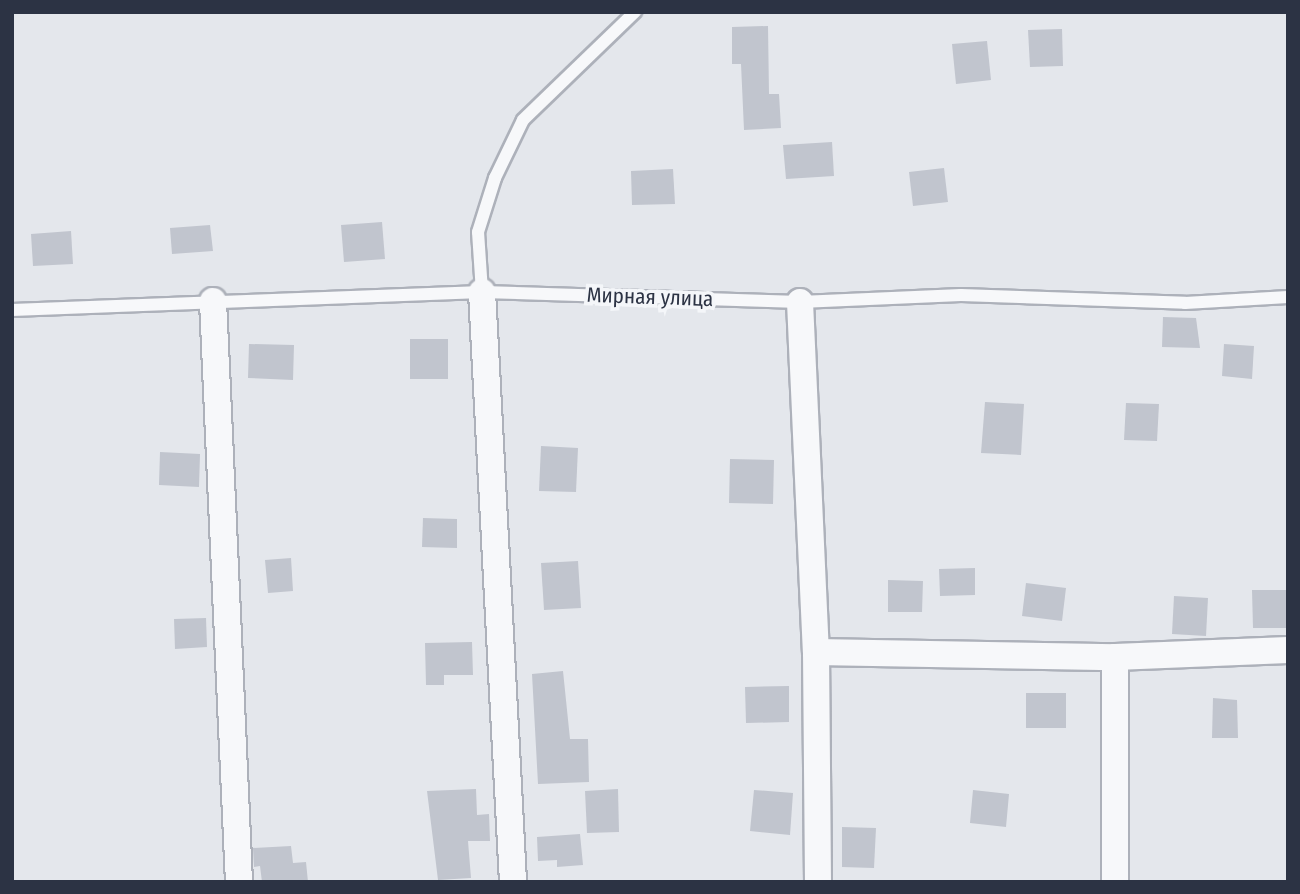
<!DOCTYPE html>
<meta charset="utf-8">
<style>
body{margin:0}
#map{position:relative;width:1300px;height:894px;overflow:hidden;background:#e4e7ec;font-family:"Fira Sans Condensed",sans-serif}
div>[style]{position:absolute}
.building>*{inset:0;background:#c1c5ce}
.roads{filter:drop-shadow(2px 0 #adb1ba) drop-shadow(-2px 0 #adb1ba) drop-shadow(0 2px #adb1ba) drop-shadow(0 -2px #adb1ba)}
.service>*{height:12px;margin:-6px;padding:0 6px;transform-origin:6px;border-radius:6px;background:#f7f8fa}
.minor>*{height:26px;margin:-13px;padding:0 13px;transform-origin:13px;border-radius:13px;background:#f7f8fa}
span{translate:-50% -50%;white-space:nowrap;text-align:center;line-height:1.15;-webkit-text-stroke:7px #f4f6f9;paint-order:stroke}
.street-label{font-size:21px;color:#2c3344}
.frame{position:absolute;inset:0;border:14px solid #2c3344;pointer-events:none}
</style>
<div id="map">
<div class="building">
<i style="clip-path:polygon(768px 26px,769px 94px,779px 94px,781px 128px,744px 130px,741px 64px,732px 64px,732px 27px)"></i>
<i style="clip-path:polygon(1062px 29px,1063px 66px,1030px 67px,1028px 30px)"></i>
<i style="clip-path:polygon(987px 41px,991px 80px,956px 84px,952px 44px)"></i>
<i style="clip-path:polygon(832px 142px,834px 176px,786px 179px,783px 145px)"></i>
<i style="clip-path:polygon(944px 168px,948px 202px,913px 206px,909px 172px)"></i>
<i style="clip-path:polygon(673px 169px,675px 204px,632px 205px,631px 171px)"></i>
<i style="clip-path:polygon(382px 222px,385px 259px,344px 262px,341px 225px)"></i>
<i style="clip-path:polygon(210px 225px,213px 251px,172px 254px,170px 228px)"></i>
<i style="clip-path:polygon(71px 231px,73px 264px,33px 266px,31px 234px)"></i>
<i style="clip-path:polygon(1163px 317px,1196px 318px,1200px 348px,1162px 347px)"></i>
<i style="clip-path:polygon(410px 339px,448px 339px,448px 379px,410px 379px)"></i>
<i style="clip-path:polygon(249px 344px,294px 345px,293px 380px,248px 378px)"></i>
<i style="clip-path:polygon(1224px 344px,1254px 346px,1252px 379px,1222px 376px)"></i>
<i style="clip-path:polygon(985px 402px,1024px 404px,1021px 455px,981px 453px)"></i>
<i style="clip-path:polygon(1126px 403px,1159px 404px,1157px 441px,1124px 440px)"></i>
<i style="clip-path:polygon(541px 446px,578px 448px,576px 492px,539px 491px)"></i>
<i style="clip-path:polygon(160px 452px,200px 454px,199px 487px,159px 485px)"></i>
<i style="clip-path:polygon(730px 459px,774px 460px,773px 504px,729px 503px)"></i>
<i style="clip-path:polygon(423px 518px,457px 519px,457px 548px,422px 547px)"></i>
<i style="clip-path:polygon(291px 558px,293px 591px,268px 593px,265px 560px)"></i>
<i style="clip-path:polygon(578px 561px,581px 608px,544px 610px,541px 563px)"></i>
<i style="clip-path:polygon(975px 568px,975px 595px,940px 596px,939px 569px)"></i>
<i style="clip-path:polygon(888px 580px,923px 581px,922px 612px,888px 612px)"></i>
<i style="clip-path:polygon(1026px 583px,1066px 588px,1062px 621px,1022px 616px)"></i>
<i style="clip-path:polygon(1252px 590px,1288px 590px,1288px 628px,1253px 628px)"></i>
<i style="clip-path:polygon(1174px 596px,1208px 598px,1206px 636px,1172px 634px)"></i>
<i style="clip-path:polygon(206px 618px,207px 647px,175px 649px,174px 619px)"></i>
<i style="clip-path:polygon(472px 642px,473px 675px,444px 675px,444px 685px,426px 685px,425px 643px)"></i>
<i style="clip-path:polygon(563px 671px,570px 739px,588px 739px,589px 782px,538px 784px,532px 674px)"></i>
<i style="clip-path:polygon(789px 686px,789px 722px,746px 723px,745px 687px)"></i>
<i style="clip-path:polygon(1026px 693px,1066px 693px,1066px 728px,1026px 728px)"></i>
<i style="clip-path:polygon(1213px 698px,1237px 700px,1238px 738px,1212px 738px)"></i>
<i style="clip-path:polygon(476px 789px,477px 815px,489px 814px,490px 841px,468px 841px,471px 878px,438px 880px,427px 791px)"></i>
<i style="clip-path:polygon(618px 789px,619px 832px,587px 833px,585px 791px)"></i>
<i style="clip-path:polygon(754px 790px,793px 793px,790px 835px,750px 831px)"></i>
<i style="clip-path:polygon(973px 790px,1009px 794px,1006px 827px,970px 823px)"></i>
<i style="clip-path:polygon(842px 827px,876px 828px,874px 868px,842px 867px)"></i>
<i style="clip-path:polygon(580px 834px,583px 865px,557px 867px,557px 860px,538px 861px,537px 837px)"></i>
<i style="clip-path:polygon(291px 846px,293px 863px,306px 862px,308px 882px,262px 882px,260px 866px,254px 867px,253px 848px)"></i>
</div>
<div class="roads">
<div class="service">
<i style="left:482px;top:292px;width:60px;rotate:-93.8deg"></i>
<i style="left:478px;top:232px;width:57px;rotate:-72.5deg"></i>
<i style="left:495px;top:178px;width:64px;rotate:-64.2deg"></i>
<i style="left:523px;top:120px;width:156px;rotate:-44deg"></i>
<i style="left:12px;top:310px;width:470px;rotate:-2.2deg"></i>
<i style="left:482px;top:292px;width:318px;rotate:1.8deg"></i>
<i style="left:800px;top:302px;width:161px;rotate:-2.5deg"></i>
<i style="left:961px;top:295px;width:224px;rotate:2deg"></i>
<i style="left:1185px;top:303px;width:103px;rotate:-3.3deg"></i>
</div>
<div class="minor">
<i style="left:482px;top:292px;width:591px;rotate:86.99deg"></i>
<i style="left:213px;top:301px;width:582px;rotate:87.44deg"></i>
<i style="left:800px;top:302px;width:350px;rotate:87.4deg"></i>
<i style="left:816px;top:652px;width:230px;rotate:89.5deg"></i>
<i style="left:816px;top:652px;width:299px;rotate:1deg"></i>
<i style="left:1115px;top:657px;width:173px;rotate:-2.3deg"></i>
<i style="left:1115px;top:882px;width:225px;rotate:-90deg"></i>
</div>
</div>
<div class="street-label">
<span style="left:650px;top:297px;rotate:2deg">Мирная улица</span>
</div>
<div class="frame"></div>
</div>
